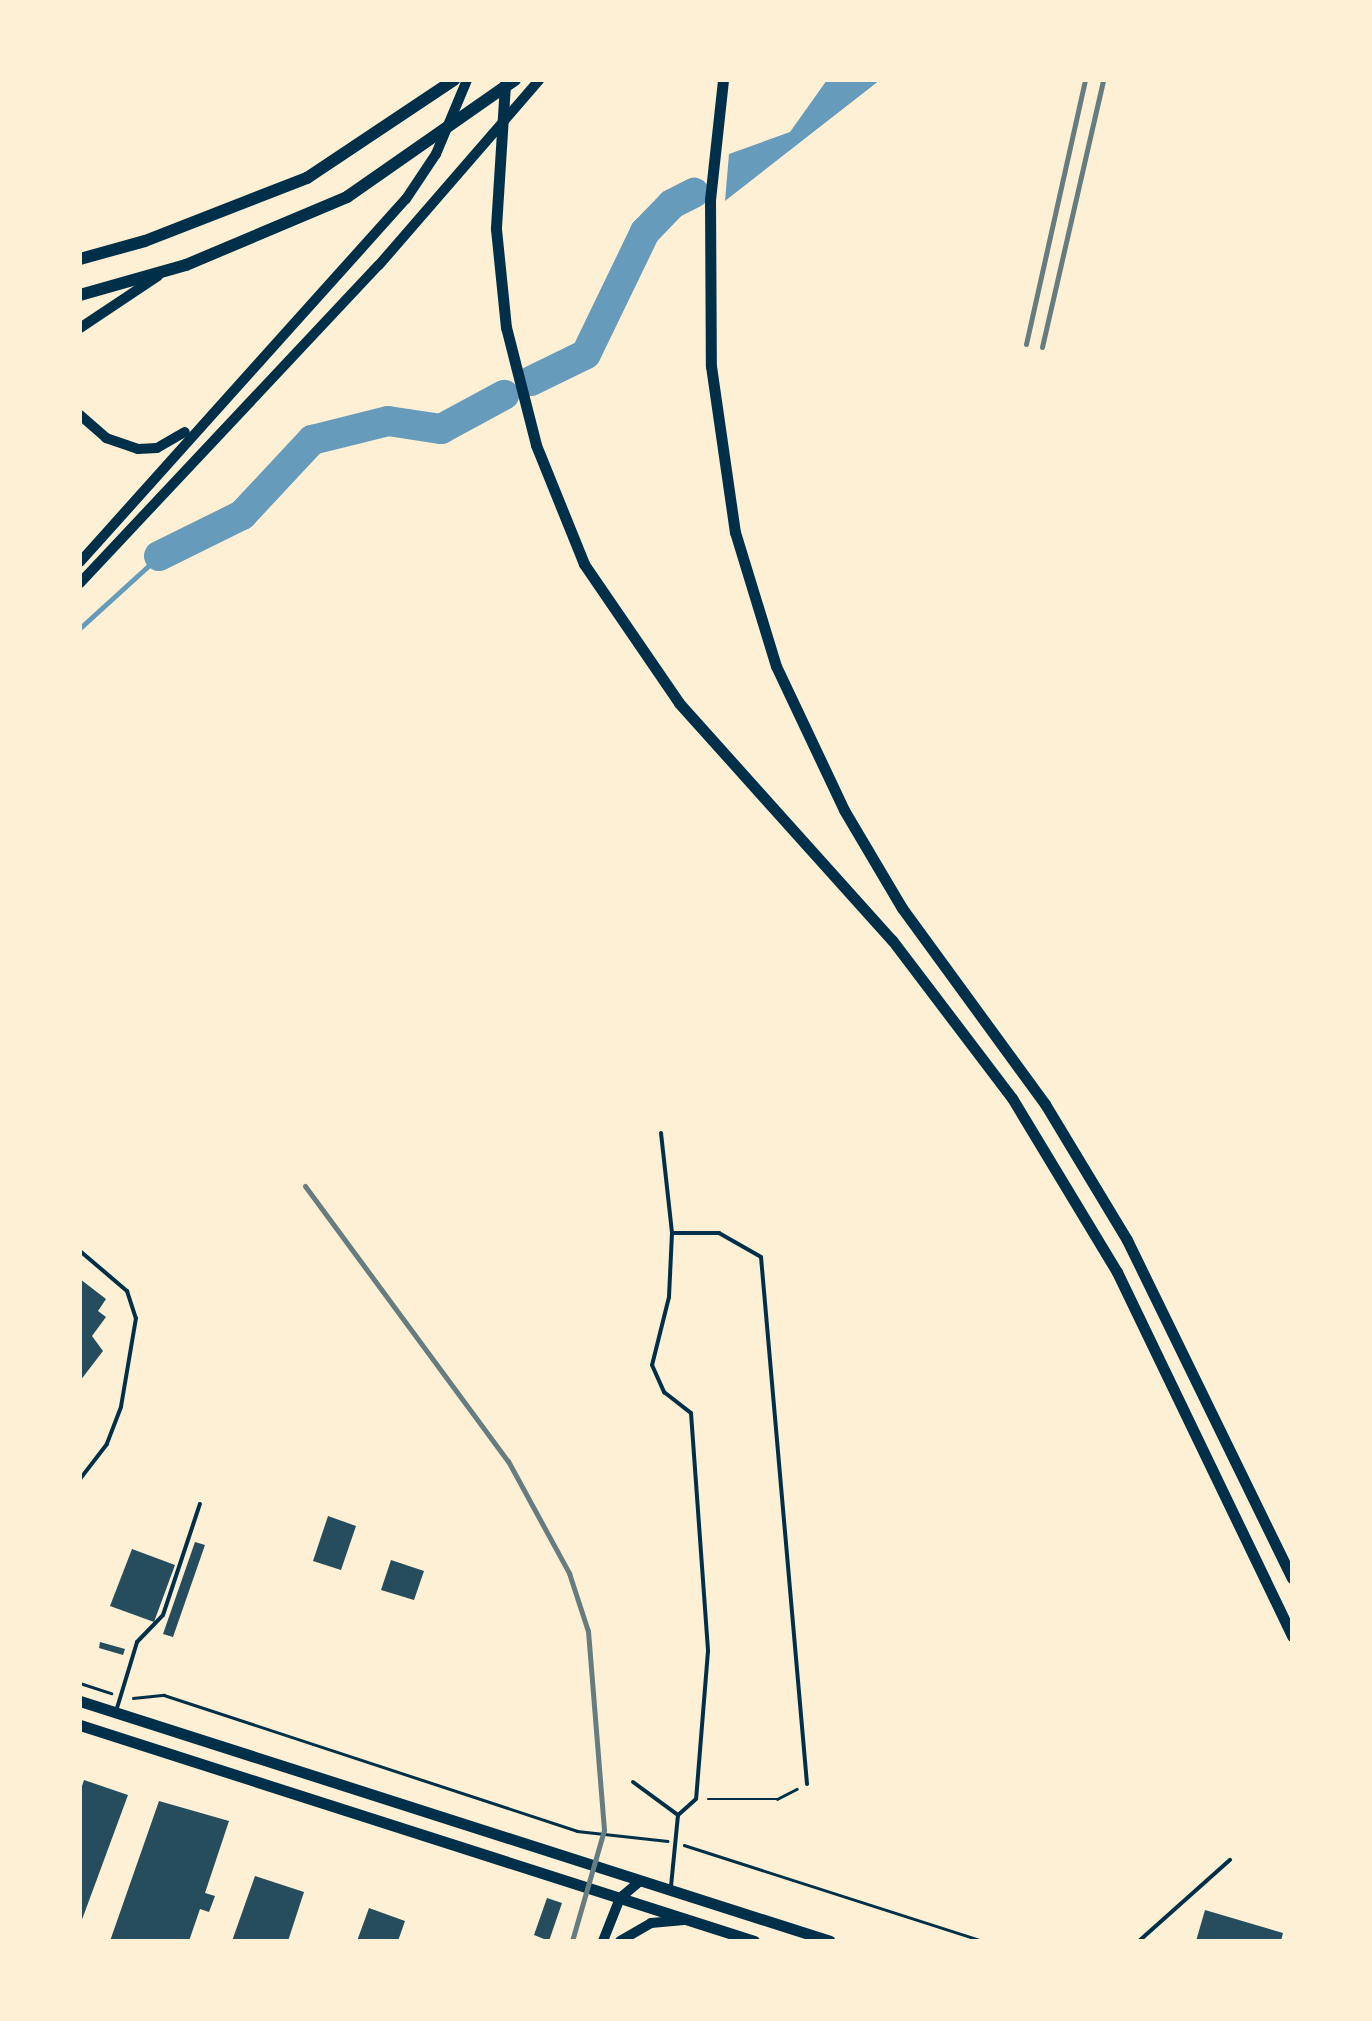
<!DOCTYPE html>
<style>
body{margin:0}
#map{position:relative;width:1372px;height:2021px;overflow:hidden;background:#fdf0d5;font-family:"IBM Plex Sans",sans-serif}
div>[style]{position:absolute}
.water>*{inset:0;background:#669bbc}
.stream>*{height:5px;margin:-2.5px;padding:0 2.5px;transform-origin:2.5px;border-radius:2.5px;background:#669bbc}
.river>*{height:30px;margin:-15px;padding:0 15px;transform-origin:15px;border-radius:15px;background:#669bbc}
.building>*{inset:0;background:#264d5e}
.path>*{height:2.5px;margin:-1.25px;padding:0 1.25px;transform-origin:1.25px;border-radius:1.25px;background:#003049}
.service>*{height:4px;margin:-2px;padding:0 2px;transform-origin:2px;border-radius:2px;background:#003049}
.tertiary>*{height:10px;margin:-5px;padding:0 5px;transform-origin:5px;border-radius:5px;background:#003049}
.secondary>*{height:11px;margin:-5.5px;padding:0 5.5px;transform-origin:5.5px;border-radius:5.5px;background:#003049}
.primary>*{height:12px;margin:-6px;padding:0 6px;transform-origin:6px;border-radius:6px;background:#003049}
.rail>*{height:5px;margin:-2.5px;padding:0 2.5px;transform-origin:2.5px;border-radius:2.5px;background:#657d81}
span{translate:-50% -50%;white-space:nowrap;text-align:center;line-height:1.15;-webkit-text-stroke:10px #fdf0d5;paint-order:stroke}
.frame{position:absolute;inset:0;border:82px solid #fdf0d5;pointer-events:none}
</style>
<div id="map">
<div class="water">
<i style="clip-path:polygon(827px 80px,880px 80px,725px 201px,729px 154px,790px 132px)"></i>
</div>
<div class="stream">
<i style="left:80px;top:628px;width:107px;rotate:-42.3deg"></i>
</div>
<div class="river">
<i style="left:531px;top:381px;width:61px;rotate:-26.1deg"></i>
<i style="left:586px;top:354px;width:136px;rotate:-64.2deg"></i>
<i style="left:645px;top:232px;width:39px;rotate:-46deg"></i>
<i style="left:672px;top:204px;width:25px;rotate:-27deg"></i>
<i style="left:159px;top:556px;width:93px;rotate:-26.3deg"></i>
<i style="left:242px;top:515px;width:103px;rotate:-47deg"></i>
<i style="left:312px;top:440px;width:78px;rotate:-14deg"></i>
<i style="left:388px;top:421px;width:54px;rotate:8.6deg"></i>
<i style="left:441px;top:429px;width:72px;rotate:-28.4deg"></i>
</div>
<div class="building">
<i style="clip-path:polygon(80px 1279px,106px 1299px,98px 1311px,106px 1317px,92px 1336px,103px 1351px,80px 1381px)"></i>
<i style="clip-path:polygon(328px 1516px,356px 1526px,341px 1570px,313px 1561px)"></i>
<i style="clip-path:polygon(195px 1542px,205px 1545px,173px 1637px,163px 1634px)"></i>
<i style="clip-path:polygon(132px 1549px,175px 1565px,154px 1622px,110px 1606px)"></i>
<i style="clip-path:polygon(391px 1560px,424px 1571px,414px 1600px,381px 1590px)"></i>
<i style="clip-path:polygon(100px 1642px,125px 1649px,123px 1655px,99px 1648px)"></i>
<i style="clip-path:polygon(84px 1780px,128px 1795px,80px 1925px,80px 1792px)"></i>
<i style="clip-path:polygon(159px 1801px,229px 1821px,205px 1893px,215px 1896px,209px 1912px,200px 1909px,189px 1941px,110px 1941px)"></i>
<i style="clip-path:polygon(255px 1876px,304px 1892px,288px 1941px,232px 1941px)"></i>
<i style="clip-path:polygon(547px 1898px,562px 1903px,549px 1941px,534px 1935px)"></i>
<i style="clip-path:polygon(369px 1908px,405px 1921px,398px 1941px,357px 1941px)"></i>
<i style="clip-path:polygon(1205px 1910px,1283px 1933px,1281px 1941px,1196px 1941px)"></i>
</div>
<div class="path">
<i style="left:80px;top:1683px;width:33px;rotate:18deg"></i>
<i style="left:133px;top:1698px;width:31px;rotate:-6deg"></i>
<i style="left:164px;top:1695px;width:435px;rotate:18.2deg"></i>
<i style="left:577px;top:1831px;width:91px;rotate:6.3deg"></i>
<i style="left:708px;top:1799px;width:69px"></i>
<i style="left:777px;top:1799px;width:22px;rotate:-27deg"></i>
<i style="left:684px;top:1845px;width:314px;rotate:17.8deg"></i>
</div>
<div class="service">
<i style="left:661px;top:1133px;width:101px;rotate:83.7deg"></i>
<i style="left:672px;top:1233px;width:64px;rotate:92.7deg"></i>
<i style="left:669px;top:1297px;width:70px;rotate:104deg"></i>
<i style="left:652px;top:1365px;width:30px;rotate:66deg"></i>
<i style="left:664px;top:1392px;width:34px;rotate:38deg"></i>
<i style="left:691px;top:1413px;width:239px;rotate:85.9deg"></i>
<i style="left:708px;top:1651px;width:148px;rotate:94.6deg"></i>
<i style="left:696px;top:1799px;width:24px;rotate:138deg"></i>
<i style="left:678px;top:1815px;width:71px;rotate:95.6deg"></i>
<i style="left:672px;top:1233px;width:47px"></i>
<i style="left:719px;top:1233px;width:48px;rotate:29.7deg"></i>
<i style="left:761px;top:1257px;width:529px;rotate:85.01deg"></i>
<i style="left:80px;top:1251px;width:62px;rotate:40.4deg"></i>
<i style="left:127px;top:1291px;width:28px;rotate:72deg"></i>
<i style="left:136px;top:1318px;width:90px;rotate:99.6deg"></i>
<i style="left:121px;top:1407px;width:40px;rotate:111deg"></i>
<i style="left:107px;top:1444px;width:44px;rotate:127.6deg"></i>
<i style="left:117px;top:1708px;width:69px;rotate:-73.1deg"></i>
<i style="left:137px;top:1642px;width:37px;rotate:-46deg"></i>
<i style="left:163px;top:1615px;width:117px;rotate:-71.6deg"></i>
<i style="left:633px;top:1782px;width:56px;rotate:36.3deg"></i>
<i style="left:1139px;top:1941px;width:122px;rotate:-41.7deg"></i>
</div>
<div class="tertiary">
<i style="left:80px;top:328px;width:94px;rotate:-33.7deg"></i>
<i style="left:80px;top:415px;width:35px;rotate:41deg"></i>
<i style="left:106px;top:438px;width:34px;rotate:19deg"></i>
<i style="left:138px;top:449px;width:19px;rotate:-3deg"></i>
<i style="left:157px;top:448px;width:32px;rotate:-30deg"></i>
<i style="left:80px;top:562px;width:488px;rotate:-48.1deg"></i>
<i style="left:406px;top:199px;width:54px;rotate:-56.3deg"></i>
<i style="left:436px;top:154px;width:80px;rotate:-67.3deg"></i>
<i style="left:80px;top:583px;width:436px;rotate:-46.8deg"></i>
<i style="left:379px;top:265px;width:245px;rotate:-49.1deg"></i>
<i style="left:603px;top:1941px;width:46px;rotate:-68.4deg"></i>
<i style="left:620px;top:1898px;width:26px;rotate:-40deg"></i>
<i style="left:620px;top:1941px;width:36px;rotate:-30deg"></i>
<i style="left:651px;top:1923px;width:33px;rotate:-5deg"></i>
</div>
<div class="secondary">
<i style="left:723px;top:80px;width:120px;rotate:96.2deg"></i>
<i style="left:710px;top:199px;width:167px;rotate:89.7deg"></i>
<i style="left:711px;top:366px;width:168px;rotate:81.8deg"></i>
<i style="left:735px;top:532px;width:140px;rotate:73deg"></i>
<i style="left:776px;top:666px;width:159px;rotate:64.7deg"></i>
<i style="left:844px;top:810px;width:114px;rotate:59.4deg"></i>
<i style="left:902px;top:908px;width:243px;rotate:53.9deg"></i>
<i style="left:1045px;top:1104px;width:159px;rotate:58.9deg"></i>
<i style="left:1127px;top:1240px;width:376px;rotate:64deg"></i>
<i style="left:505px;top:84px;width:145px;rotate:93.6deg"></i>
<i style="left:496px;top:229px;width:99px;rotate:84.2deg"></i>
<i style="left:506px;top:327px;width:122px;rotate:75.7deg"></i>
<i style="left:536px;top:445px;width:128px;rotate:68deg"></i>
<i style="left:584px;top:564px;width:168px;rotate:55.6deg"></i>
<i style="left:679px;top:703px;width:319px;rotate:48.1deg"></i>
<i style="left:892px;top:940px;width:198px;rotate:52.8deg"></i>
<i style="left:1012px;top:1098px;width:203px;rotate:58.9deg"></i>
<i style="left:1117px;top:1272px;width:404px;rotate:64.3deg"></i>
<i style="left:80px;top:1701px;width:787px;rotate:17.74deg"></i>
<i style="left:80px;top:1725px;width:708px;rotate:17.77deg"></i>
</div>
<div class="primary">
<i style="left:80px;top:259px;width:67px;rotate:-15.5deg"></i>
<i style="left:145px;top:241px;width:174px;rotate:-21.3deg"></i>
<i style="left:307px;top:178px;width:177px;rotate:-33.7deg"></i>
<i style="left:80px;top:295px;width:110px;rotate:-15.8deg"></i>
<i style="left:186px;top:265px;width:175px;rotate:-22.9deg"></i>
<i style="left:347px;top:197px;width:205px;rotate:-34.9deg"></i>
</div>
<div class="rail">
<i style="left:1026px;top:344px;width:271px;rotate:-77.4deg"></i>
<i style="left:1042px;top:347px;width:274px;rotate:-77.1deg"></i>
<i style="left:305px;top:1186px;width:342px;rotate:53.6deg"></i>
<i style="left:508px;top:1461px;width:128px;rotate:61.4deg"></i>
<i style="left:569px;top:1573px;width:61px;rotate:71.9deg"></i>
<i style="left:588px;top:1631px;width:200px;rotate:85.4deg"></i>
<i style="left:604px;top:1830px;width:116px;rotate:106.1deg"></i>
</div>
<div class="frame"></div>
</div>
